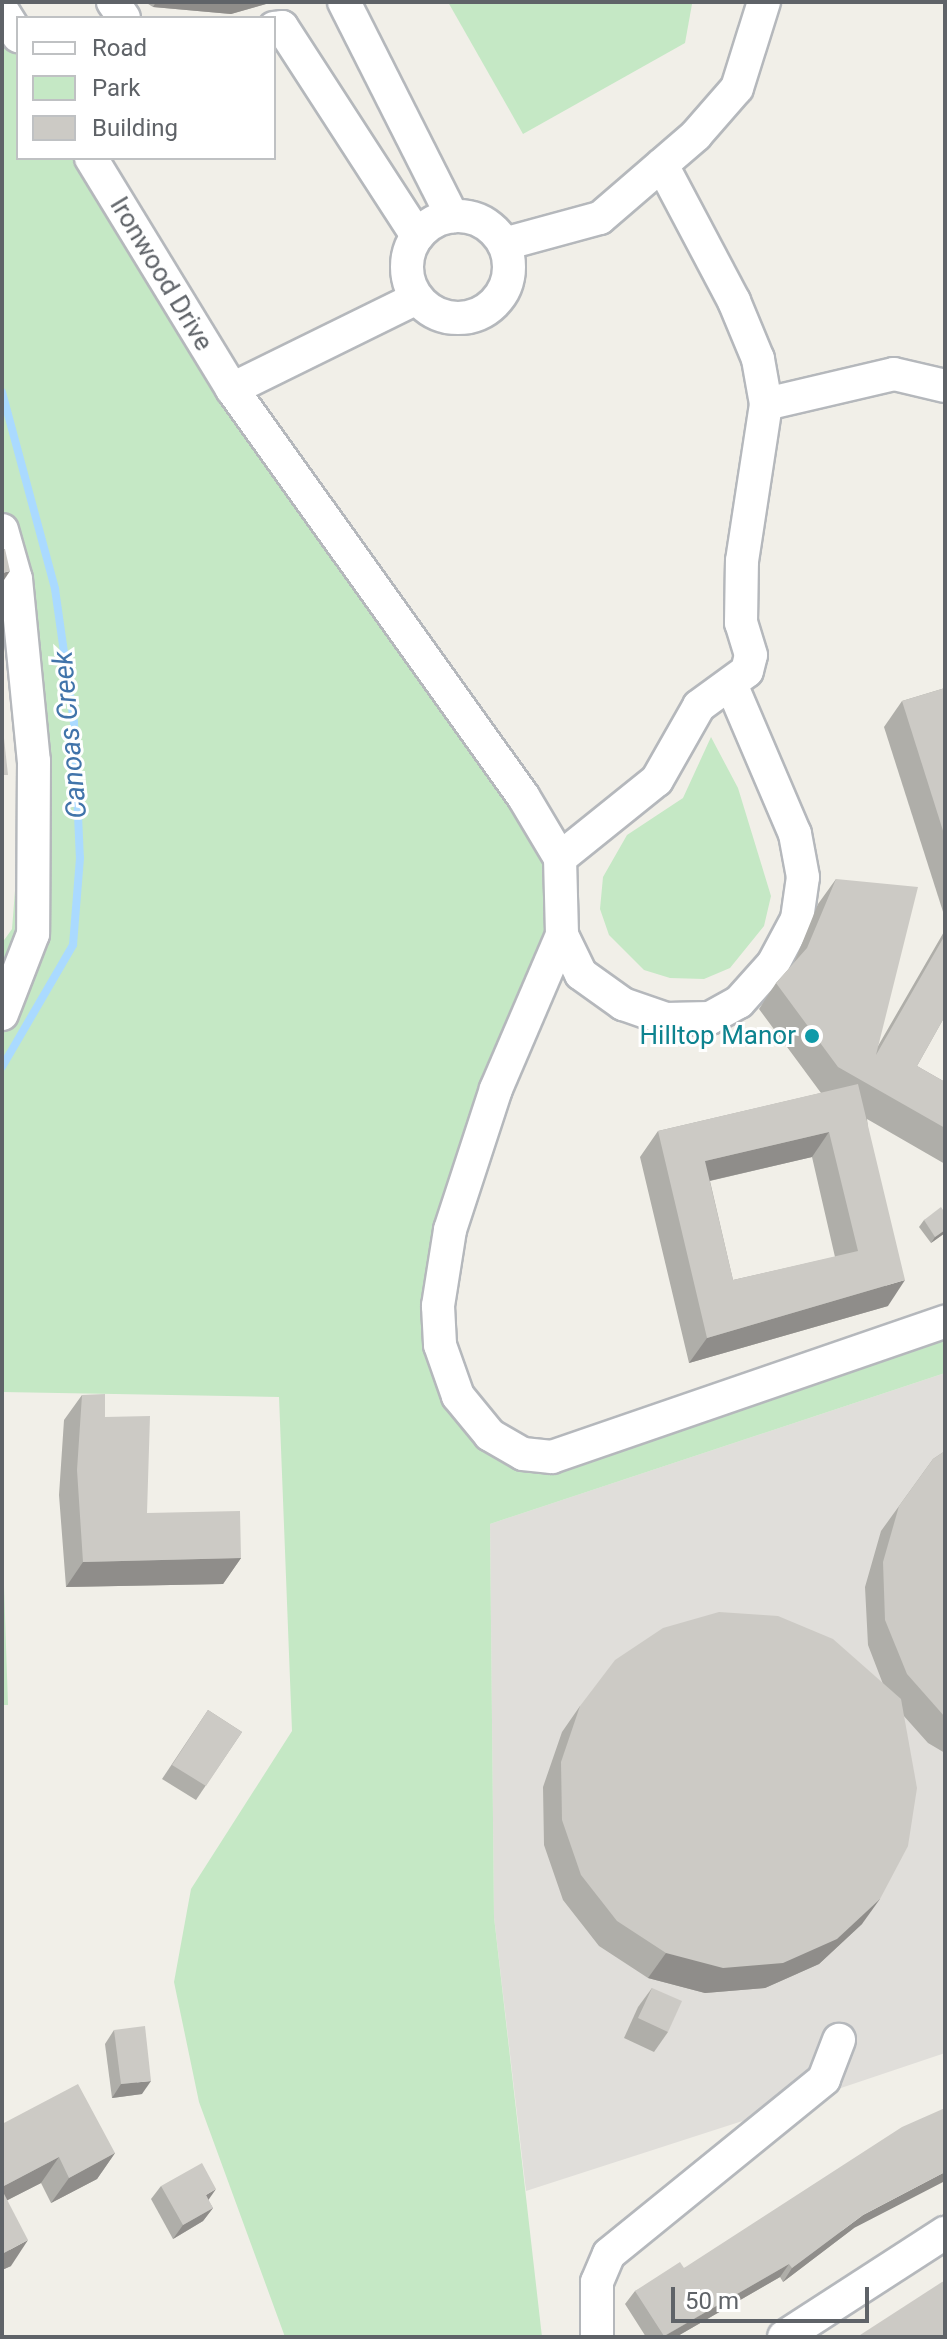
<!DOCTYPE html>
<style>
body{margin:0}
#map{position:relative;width:947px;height:2339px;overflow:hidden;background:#f1efe8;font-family:Roboto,sans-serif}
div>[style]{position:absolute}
.industrial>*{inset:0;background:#e0deda}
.green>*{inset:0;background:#c5e8c5}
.stream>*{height:8px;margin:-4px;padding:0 4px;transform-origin:4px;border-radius:4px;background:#aadaff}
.roads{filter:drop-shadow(2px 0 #b5b8bc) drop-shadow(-2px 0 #b5b8bc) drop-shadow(0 2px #b5b8bc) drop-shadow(0 -2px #b5b8bc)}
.minor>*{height:32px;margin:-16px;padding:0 16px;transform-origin:16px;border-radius:16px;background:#fff}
.minor>.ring{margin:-16px;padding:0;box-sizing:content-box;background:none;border:32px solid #fff;border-radius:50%}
.wall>*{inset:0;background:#afaea9}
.shaded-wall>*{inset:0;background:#8f8d8a}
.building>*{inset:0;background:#cccac5}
.dots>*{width:22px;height:22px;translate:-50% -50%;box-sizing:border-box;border:4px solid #fff;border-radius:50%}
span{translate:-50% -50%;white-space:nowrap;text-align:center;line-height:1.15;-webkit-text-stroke:6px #fff;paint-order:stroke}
.street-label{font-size:26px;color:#5f6368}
.culture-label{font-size:26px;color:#0d838f}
.right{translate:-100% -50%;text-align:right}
.water-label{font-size:28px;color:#4174aa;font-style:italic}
.frame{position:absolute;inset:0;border:4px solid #5f6368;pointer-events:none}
.legend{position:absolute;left:16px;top:16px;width:260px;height:144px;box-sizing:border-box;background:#fff;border:2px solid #bfc1c3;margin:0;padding:10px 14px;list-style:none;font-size:24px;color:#5f6368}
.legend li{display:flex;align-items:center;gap:16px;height:40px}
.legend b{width:40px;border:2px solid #bfc1c3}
.scale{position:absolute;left:671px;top:2287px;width:198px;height:36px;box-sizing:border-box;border:4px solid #5f6368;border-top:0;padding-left:10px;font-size:24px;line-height:28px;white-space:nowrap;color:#5f6368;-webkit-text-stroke:6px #fff;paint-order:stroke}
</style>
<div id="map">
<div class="industrial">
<i style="clip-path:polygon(945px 1373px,945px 2053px,835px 2090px,812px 2070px,761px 2115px,526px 2191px,494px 1917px,490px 1524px)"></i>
</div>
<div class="green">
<i style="clip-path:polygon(448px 2px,692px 2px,692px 4px,685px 43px,523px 134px)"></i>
<i style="clip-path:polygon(2px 10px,18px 36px,18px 158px,91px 158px,560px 858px,562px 935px,450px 1230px,458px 1396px,523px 1454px,945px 1322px,945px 1373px,490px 1524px,494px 1917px,542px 2337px,285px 2337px,199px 2102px,174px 1982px,191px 1889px,292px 1731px,279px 1397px,2px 1392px,2px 943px,12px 929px,25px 762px,2px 580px)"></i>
<i style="clip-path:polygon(711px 737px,738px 788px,771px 896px,764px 926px,730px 968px,704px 979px,670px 978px,644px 970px,609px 935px,600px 909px,603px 877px,627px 835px,683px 798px)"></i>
<i style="clip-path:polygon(2px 1526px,8px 1705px,2px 1705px)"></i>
</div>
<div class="stream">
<i style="left:2px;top:392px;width:204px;rotate:74.9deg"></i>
<i style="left:55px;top:589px;width:135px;rotate:81.9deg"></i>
<i style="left:74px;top:723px;width:135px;rotate:87.5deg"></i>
<i style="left:80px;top:858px;width:87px;rotate:94.6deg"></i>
<i style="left:73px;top:945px;width:141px;rotate:120.2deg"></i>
</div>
<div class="roads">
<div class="minor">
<i style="left:113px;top:2px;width:19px;rotate:55deg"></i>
<i style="left:344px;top:2px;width:240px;rotate:63.2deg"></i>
<i style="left:2px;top:10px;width:31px;rotate:58deg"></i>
<i style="left:274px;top:28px;width:8px;rotate:-7deg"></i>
<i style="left:282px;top:27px;width:249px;rotate:57.1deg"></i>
<i style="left:91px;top:158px;width:271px;rotate:58.6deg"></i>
<i style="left:232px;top:389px;width:500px;rotate:54.44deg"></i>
<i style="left:523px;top:796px;width:72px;rotate:59.2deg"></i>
<i style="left:560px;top:858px;width:77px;rotate:88.5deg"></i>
<i style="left:562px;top:935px;width:43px;rotate:64deg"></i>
<i style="left:581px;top:974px;width:52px;rotate:35.5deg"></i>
<i style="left:623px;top:1004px;width:46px;rotate:19.2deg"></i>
<i style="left:666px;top:1019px;width:44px;rotate:-1.3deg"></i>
<i style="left:710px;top:1018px;width:33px;rotate:-29deg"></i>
<i style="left:739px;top:1002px;width:51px;rotate:-48.2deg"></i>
<i style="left:773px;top:964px;width:51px;rotate:-61.9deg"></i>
<i style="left:797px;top:919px;width:42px;rotate:-81.9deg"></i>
<i style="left:803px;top:877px;width:44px;rotate:-100.5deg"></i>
<i style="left:795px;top:834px;width:161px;rotate:-113.1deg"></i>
<i class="ring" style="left:407px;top:216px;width:70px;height:70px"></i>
<i style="left:504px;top:244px;width:99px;rotate:-15.2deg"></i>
<i style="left:600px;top:218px;width:127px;rotate:-40.8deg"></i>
<i style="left:696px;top:135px;width:62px;rotate:-48.9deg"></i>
<i style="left:737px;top:88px;width:90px;rotate:-72.6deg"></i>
<i style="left:232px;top:389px;width:206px;rotate:-26.2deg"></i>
<i style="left:766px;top:404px;width:131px;rotate:-13.2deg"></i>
<i style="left:894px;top:374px;width:52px;rotate:13.2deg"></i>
<i style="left:2px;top:530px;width:51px;rotate:74.1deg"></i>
<i style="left:16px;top:579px;width:183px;rotate:84.4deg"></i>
<i style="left:34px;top:761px;width:173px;rotate:90.3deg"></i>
<i style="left:33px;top:934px;width:86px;rotate:111.2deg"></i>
<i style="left:560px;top:858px;width:124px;rotate:-38.8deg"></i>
<i style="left:657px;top:780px;width:85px;rotate:-60.4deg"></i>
<i style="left:699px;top:706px;width:59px;rotate:-36.1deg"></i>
<i style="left:747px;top:671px;width:16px;rotate:-76deg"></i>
<i style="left:751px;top:655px;width:34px;rotate:-107deg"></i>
<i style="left:741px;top:623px;width:62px;rotate:-89.1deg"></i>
<i style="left:742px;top:561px;width:159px;rotate:-81.3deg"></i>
<i style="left:766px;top:404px;width:46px;rotate:-100.1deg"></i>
<i style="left:758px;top:359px;width:63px;rotate:-112.5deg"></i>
<i style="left:734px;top:301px;width:154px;rotate:-117.9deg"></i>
<i style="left:562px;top:935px;width:168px;rotate:113.2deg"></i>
<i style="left:496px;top:1089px;width:148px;rotate:108.1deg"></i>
<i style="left:450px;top:1230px;width:77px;rotate:99deg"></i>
<i style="left:438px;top:1306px;width:39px;rotate:87deg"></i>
<i style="left:440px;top:1345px;width:54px;rotate:70.6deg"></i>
<i style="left:458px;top:1396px;width:50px;rotate:50.6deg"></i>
<i style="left:490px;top:1435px;width:38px;rotate:30deg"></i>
<i style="left:523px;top:1454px;width:29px;rotate:6deg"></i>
<i style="left:552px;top:1457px;width:416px;rotate:-19deg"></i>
<i style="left:597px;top:2337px;width:55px;rotate:-90deg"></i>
<i style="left:597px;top:2282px;width:30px;rotate:-67deg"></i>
<i style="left:609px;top:2254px;width:277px;rotate:-39.1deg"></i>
<i style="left:824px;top:2079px;width:42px;rotate:-69deg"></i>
<i style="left:784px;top:2337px;width:192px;rotate:-32.9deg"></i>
</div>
</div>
<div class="wall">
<i style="clip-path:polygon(145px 2px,273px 2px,231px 14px,153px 7px)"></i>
<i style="clip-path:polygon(945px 688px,945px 918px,884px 727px,902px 701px)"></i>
<i style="clip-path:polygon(evenodd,836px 879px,878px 1046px,945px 930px,945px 1016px,917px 1066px,945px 1082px,945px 1164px,867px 1119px,888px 1306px,689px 1363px,640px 1157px,658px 1131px,821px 1093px,759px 1009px,776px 983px,794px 963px,818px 904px,836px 879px,812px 1157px,835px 1257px,733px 1280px,710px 1181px,812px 1157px)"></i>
<i style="clip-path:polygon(945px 1213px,945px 1233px,931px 1243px,919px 1227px,924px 1220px)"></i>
<i style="clip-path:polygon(82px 1395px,105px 1417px,147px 1513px,241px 1558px,223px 1584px,66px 1587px,59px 1495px,64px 1420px)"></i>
<i style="clip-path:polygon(945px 1451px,945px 1753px,928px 1743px,903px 1715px,862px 1924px,819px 1964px,765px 1988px,705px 1993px,648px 1978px,599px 1946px,563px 1900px,544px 1845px,543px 1787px,562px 1732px,580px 1706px,883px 1684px,868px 1645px,865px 1587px,881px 1531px,933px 1459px)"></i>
<i style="clip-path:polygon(208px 1710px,242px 1732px,196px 1800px,162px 1779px)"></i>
<i style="clip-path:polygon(652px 1988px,668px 2032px,654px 2052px,624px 2038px,638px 2007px)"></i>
<i style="clip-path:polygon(114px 2030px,142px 2094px,112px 2098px,105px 2044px)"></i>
<i style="clip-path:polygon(2px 2124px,115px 2153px,97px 2179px,51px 2203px,41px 2183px,7px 2200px,11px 2266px,2px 2270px)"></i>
<i style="clip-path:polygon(161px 2186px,208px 2200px,213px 2208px,203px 2221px,173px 2239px,151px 2199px)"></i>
<i style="clip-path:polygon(854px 2228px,783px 2282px,780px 2277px,676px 2337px,646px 2337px,625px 2304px,635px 2291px,684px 2268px)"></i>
</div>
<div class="shaded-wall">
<i style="clip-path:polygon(156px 2px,273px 2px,231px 14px,153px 7px)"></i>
<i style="clip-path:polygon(10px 571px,2px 583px,2px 573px)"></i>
<i style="clip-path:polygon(829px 1132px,812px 1157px,687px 1186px,705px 1161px)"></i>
<i style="clip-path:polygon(945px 1230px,945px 1233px,931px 1243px,935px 1237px)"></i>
<i style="clip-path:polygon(905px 1280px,888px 1306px,689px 1363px,707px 1338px)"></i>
<i style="clip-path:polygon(241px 1558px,223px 1584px,66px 1587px,83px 1562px)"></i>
<i style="clip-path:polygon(880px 1899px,862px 1924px,819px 1964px,765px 1988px,705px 1993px,648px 1978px,666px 1953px)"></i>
<i style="clip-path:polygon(151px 2081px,142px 2094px,112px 2098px,121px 2084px)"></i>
<i style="clip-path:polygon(115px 2153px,97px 2179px,51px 2203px,69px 2178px)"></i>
<i style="clip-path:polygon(59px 2157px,41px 2183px,2px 2203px,2px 2187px)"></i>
<i style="clip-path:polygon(945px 2172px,945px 2181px,854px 2228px,783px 2282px,792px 2268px,863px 2215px)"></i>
<i style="clip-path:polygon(216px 2189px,207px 2202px,206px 2195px)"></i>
<i style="clip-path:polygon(213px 2208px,203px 2221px,173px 2239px,183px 2225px)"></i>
<i style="clip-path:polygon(28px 2240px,11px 2266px,2px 2270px,2px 2254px)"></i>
<i style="clip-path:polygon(789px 2264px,780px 2277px,676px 2337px,663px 2337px)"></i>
</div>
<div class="building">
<i style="clip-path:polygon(2px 549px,5px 549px,10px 571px,2px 573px)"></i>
<i style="clip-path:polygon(945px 688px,945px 837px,902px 701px)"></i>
<i style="clip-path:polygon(2px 720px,8px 775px,2px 775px)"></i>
<i style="clip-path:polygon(836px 879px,918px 887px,876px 1055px,945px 935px,945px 1016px,917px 1066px,945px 1082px,945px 1128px,838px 1067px,776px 983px,807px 948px)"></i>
<i style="clip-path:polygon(evenodd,858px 1084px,905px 1280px,707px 1338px,658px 1131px,858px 1084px,829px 1132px,858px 1251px,733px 1280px,705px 1161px,829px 1132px)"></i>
<i style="clip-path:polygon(941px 1207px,945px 1213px,945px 1230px,935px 1237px,924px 1220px)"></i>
<i style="clip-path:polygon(105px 1394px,105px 1417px,150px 1416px,147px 1513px,240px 1511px,241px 1558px,83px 1562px,77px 1470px,82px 1395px)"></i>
<i style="clip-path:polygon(945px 1451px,945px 1717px,907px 1674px,885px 1620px,883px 1562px,899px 1506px,933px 1459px)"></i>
<i style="clip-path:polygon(719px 1612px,778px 1616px,833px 1639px,901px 1699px,917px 1788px,908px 1846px,880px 1899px,837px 1939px,783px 1963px,723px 1968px,666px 1953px,617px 1921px,581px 1875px,562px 1820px,561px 1762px,580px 1706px,615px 1660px,663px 1628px)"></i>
<i style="clip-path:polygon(208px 1710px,242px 1732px,206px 1786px,172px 1765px)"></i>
<i style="clip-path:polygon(652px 1988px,682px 2001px,668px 2032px,638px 2018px)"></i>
<i style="clip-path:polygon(145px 2026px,151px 2081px,121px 2084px,114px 2030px)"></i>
<i style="clip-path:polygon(78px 2084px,115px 2153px,69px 2178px,59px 2157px,2px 2187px,2px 2124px)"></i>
<i style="clip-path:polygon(945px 2108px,945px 2172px,863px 2215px,792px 2268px,789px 2264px,664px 2336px,635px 2291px,680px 2262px,684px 2268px,902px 2127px)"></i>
<i style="clip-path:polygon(202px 2163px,216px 2189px,206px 2195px,213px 2208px,183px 2225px,161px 2186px)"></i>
<i style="clip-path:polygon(2px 2190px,28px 2240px,2px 2254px)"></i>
<i style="clip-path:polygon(945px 2281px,945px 2337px,857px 2337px,942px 2282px)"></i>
</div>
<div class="dots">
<i style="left:812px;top:1036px;background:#0f9aa8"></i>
</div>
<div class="street-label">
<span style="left:161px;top:274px;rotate:59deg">Ironwood Drive</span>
</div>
<div class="culture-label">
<span class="right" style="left:796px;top:1036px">Hilltop Manor</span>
</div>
<div class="water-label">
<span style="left:70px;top:735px;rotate:-95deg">Canoas Creek</span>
</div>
<div class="frame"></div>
<ul class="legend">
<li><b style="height:10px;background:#fff"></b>Road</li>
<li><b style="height:22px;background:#c5e8c5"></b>Park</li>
<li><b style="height:22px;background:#cccac5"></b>Building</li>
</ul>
<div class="scale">50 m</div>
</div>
